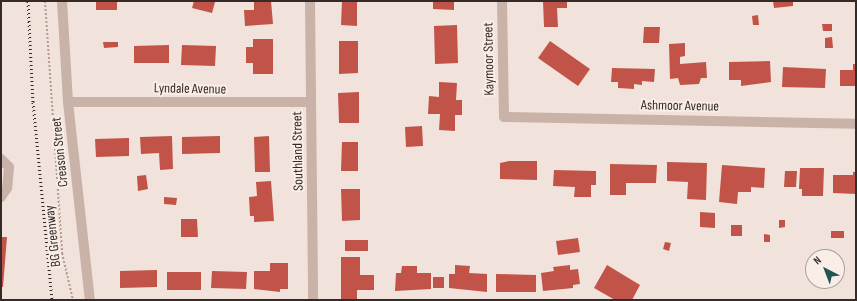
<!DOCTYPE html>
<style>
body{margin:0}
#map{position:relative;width:857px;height:301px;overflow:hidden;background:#f1e3db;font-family:"Sofia Sans Condensed",sans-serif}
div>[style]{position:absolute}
.building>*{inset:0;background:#c25348}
.path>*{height:2px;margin-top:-1px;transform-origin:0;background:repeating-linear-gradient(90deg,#b49b92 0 2px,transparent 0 4px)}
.minor>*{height:10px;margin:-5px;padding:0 5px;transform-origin:5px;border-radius:5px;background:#c9b2a8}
.rail>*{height:3px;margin-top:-1.5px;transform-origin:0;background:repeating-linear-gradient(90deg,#352a28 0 1px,transparent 0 4px)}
span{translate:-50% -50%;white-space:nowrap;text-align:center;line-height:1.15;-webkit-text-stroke:4px #f9eee7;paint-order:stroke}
.street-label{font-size:14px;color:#352a28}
.frame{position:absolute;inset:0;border:2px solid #352a28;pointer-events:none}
.north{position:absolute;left:805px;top:249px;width:40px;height:40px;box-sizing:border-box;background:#f9eee7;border:1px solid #aba09b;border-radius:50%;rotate:318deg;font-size:11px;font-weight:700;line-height:16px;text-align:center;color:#352a28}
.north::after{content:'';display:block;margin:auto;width:14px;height:18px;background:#1f5651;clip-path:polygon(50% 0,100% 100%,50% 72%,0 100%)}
</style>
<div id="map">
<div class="building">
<i style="clip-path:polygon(96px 1px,117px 1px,117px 10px,96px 10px)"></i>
<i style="clip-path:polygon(194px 1px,215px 2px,212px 13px,192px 8px)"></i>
<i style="clip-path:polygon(254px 1px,271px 1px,273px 24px,245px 26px,244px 10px,254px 10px)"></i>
<i style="clip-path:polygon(342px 1px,357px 1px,357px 26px,341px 25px)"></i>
<i style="clip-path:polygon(433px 1px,454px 1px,454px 10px,433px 9px)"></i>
<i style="clip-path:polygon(543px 1px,567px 1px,567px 8px,557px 8px,558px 27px,544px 27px)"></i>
<i style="clip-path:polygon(773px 1px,793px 1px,793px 6px,774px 8px)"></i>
<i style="clip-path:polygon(758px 15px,759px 25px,753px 25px,752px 16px)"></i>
<i style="clip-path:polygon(822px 24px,832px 24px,832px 31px,823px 31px)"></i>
<i style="clip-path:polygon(457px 25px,458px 63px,435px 64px,434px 26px)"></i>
<i style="clip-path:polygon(644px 27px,660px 27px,659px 43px,643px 43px)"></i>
<i style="clip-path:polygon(832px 37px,833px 48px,825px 48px,825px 38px)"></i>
<i style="clip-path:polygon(253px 39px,273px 39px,273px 74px,253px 74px,253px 63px,246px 63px,246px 47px,253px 47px)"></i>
<i style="clip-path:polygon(339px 41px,358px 41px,358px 73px,339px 74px)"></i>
<i style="clip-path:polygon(550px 41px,590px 69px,578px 86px,538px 58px)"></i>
<i style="clip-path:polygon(103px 42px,118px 42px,118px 47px,104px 48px)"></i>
<i style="clip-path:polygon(685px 43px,685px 56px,680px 57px,680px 64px,706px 62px,707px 78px,701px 78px,699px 84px,680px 85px,678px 78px,670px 79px,669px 44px)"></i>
<i style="clip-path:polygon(169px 45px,169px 63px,134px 63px,134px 46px)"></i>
<i style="clip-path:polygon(182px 45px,216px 46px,215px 66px,181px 65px)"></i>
<i style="clip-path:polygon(770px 61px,771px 82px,741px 86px,741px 80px,729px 80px,729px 62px)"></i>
<i style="clip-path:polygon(853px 64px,856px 64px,856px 94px,855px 86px,840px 86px,840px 70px,853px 70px)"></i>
<i style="clip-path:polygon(783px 67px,826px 69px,825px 88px,782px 87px)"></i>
<i style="clip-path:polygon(612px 68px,655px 69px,654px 82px,642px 81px,642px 85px,634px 84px,634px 89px,618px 88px,618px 82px,611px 82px)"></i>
<i style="clip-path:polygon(439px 82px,457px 83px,456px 100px,462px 100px,462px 115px,455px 115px,455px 131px,439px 130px,440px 114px,428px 114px,429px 96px,439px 97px)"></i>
<i style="clip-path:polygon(359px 92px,359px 123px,339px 123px,338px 93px)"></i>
<i style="clip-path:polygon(422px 126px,423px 146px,406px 147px,405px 127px)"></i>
<i style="clip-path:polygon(172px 136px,173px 169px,160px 170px,159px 153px,141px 154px,140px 137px)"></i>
<i style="clip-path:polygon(220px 136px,220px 153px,182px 154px,182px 137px)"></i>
<i style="clip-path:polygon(269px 136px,270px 172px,255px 172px,254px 137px)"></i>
<i style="clip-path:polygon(129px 138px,129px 156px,96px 157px,95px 139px)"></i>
<i style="clip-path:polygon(342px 142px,358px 142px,358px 171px,341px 171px)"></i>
<i style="clip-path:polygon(509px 161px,537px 161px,537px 180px,500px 179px,500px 163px)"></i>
<i style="clip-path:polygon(667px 162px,707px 163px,706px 200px,687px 199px,688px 182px,667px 181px)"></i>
<i style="clip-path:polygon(610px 164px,657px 165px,656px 183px,626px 183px,626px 195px,610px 195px)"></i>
<i style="clip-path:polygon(722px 165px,765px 168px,764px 188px,751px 187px,751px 192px,738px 192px,737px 204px,719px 202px)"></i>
<i style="clip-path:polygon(800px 168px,824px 168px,823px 196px,802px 196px,802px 189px,799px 189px)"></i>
<i style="clip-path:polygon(554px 170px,596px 171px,596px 185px,591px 185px,591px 197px,574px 197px,575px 187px,553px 186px)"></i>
<i style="clip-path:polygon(785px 171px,797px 171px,796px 187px,784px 187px)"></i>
<i style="clip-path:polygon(853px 172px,856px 172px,856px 194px,833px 193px,833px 175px,853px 175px)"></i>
<i style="clip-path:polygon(146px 175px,148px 189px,138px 191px,137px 176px)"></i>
<i style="clip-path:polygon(271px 181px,274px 221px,254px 222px,254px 216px,250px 216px,249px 197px,257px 196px,256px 182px)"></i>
<i style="clip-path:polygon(341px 189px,360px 189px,360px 220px,342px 221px)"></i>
<i style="clip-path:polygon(164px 197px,177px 198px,176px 205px,164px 204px)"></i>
<i style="clip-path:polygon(700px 212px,715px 213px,715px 228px,700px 227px)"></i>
<i style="clip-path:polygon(181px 219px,197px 219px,198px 237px,181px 237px)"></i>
<i style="clip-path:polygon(779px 220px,785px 220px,785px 227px,779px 228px)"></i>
<i style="clip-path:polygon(731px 225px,742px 225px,742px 236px,731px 236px)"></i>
<i style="clip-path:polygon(831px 231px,844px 231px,844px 238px,831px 238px)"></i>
<i style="clip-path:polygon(764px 234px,770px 235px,770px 242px,764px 242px)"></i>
<i style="clip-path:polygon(1px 237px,7px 237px,3px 287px,1px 287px)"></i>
<i style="clip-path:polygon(578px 238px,580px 252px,558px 255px,556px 241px)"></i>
<i style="clip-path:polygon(345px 240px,368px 240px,368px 251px,345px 251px)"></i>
<i style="clip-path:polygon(665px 242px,671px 243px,669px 251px,663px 249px)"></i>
<i style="clip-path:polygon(341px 257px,360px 257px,360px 275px,374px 275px,374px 290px,357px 290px,357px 300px,341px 300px)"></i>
<i style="clip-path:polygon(270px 263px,288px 263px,288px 289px,280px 289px,280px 292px,254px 289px,254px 271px,270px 271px)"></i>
<i style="clip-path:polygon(455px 265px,470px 266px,469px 273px,487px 274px,487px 292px,449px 288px,449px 274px,455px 274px)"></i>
<i style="clip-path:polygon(570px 265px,570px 270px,578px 269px,580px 284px,573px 285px,573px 288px,543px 291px,541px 273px,554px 271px,553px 267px)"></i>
<i style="clip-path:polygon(607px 265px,640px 285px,632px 300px,615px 300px,594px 288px)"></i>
<i style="clip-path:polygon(402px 266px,417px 266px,417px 273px,431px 273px,431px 289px,395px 291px,396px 273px,401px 273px)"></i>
<i style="clip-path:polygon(157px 270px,157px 287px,120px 288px,120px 271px)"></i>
<i style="clip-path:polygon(212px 271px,247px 272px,246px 289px,211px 288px)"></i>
<i style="clip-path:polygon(167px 272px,201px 272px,201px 290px,167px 290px)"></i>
<i style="clip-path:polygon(496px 274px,536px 275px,536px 292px,496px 292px)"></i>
<i style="clip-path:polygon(433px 277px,444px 277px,444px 288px,433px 288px)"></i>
</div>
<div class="path">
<i style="left:45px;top:1px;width:253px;rotate:86.1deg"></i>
<i style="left:62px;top:253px;width:48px;rotate:76.8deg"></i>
</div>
<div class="minor">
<i style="left:62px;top:1px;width:101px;rotate:86.6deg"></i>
<i style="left:68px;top:102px;width:199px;rotate:83.7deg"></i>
<i style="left:310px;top:1px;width:299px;rotate:89.4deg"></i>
<i style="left:502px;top:1px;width:116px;rotate:89deg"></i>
<i style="left:504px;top:117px;width:352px;rotate:1.1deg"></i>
<i style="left:68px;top:102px;width:243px"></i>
<i style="left:1px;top:159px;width:11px;rotate:45deg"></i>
<i style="left:9px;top:167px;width:21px;rotate:95deg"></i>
<i style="left:7px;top:188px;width:11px;rotate:124deg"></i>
</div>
<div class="rail">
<i style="left:28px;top:1px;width:101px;rotate:87.2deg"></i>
<i style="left:33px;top:102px;width:199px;rotate:84.5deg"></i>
</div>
<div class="street-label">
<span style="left:489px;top:59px;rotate:-91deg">Kaymoor Street</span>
<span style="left:190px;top:89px;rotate:1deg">Lyndale Avenue</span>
<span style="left:680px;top:106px;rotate:1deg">Ashmoor Avenue</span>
<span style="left:298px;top:151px;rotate:-91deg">Southland Street</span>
<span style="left:60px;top:152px;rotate:-96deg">Creason Street</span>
<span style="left:53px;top:236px;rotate:-96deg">BG Greenway</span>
</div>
<div class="frame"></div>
<div class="north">N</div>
</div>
